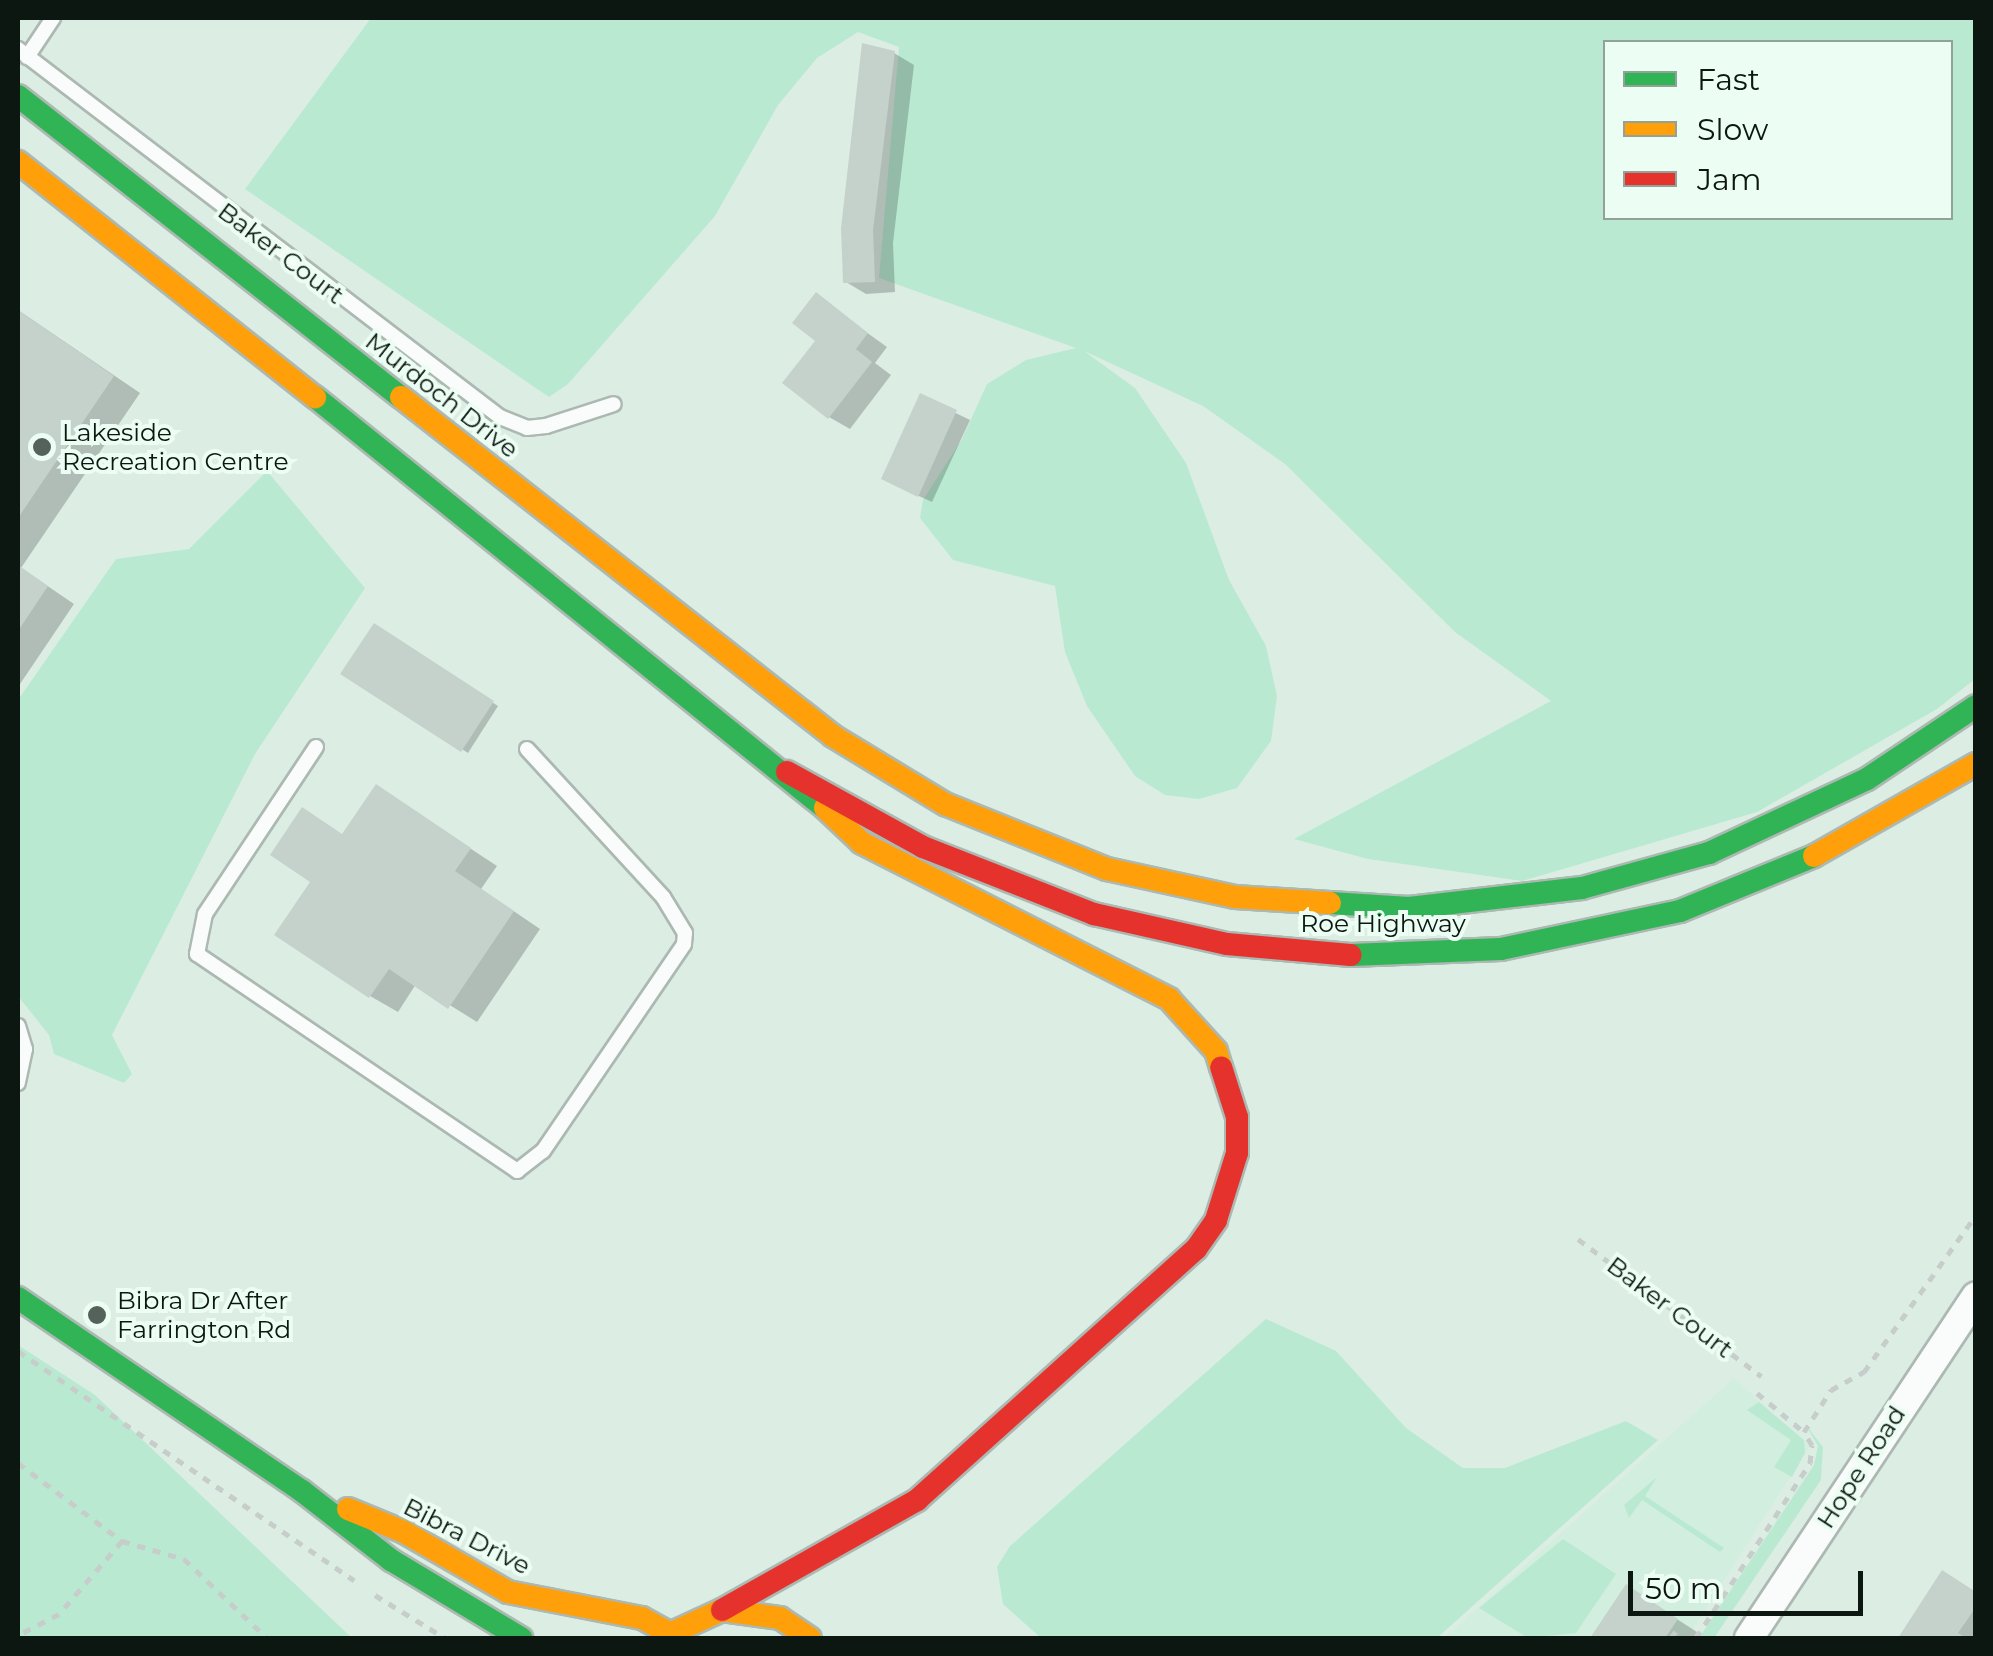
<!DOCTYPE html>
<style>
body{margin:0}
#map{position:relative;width:1993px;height:1656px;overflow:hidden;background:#dcede4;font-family:Montserrat,sans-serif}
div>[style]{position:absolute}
.built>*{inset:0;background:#d2eede}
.green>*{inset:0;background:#b9ead1}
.shadow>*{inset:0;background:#0003}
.building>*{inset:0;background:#c5d2cb}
.path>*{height:5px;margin-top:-2.5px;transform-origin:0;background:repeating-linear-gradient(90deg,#c7cdca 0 8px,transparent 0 16px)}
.roads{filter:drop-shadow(2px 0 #acb9b2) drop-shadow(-2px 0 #acb9b2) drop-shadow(0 2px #acb9b2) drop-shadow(0 -2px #acb9b2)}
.lane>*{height:14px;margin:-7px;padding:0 7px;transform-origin:7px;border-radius:7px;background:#fafcfb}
.street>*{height:28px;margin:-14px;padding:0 14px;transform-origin:14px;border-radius:14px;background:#fafcfb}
.fast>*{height:22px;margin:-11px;padding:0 11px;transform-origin:11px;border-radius:11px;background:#30b455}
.slow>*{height:22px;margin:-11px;padding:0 11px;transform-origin:11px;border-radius:11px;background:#ff9f0a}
.jam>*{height:22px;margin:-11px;padding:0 11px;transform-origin:11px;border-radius:11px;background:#e5322d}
.dots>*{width:28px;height:28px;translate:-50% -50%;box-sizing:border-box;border:5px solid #ecfef3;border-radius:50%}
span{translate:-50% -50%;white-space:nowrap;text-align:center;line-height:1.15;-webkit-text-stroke:8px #ecfef3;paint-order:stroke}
.street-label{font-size:25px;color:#0c1711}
.poi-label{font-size:25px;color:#0c1711}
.left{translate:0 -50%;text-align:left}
.frame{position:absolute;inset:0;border:20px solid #0c1711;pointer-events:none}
.legend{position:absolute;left:1603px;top:40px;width:350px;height:180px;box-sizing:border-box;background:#ecfef3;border:2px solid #92a299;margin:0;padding:12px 18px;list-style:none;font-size:30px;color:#0c1711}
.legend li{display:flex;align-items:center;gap:20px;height:50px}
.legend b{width:50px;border:2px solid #92a299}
.scale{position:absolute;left:1628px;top:1571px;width:235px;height:45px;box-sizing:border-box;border:5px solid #0c1711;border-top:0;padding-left:12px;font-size:30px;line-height:35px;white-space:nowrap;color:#0c1711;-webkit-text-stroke:8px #ecfef3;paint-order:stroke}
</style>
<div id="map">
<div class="built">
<i style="clip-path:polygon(1734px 1378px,1809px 1447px,1687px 1638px,1444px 1638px)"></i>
</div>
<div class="green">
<i style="clip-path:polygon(evenodd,371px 18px,1975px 18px,1975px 679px,1937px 709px,1757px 812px,1522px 881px,1368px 859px,1294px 839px,1551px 701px,1455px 632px,1285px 464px,1203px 406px,1084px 351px,1135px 388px,1186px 463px,1229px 580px,1266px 646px,1277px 696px,1271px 741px,1237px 788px,1199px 799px,1165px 795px,1135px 776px,1087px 706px,1065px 652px,1055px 586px,953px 560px,920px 518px,923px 500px,962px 439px,987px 384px,1026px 360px,1076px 348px,879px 278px,899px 47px,858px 32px,817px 58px,778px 105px,715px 216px,568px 384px,549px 397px,245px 189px,371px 18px,1606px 42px,1950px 42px,1950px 218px,1606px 218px,1606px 42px)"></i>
<i style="clip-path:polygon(267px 471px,365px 588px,255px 754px,112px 1035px,132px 1074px,124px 1083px,54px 1054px,49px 1035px,18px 996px,18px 700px,116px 559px,189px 549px)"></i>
<i style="clip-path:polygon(1266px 1319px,1336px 1351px,1406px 1428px,1463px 1468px,1505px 1468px,1626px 1421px,1658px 1440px,1437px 1638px,1041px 1638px,1003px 1604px,997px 1567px,1010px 1546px)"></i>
<i style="clip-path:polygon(18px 1345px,95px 1395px,352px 1638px,18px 1638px)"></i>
<i style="clip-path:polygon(1759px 1402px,1804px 1440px,1805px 1453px,1792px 1477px,1774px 1467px,1791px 1440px,1747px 1410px)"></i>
<i style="clip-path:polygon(1805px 1424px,1823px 1447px,1821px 1480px,1714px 1638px,1699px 1638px,1814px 1465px,1818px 1446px)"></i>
<i style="clip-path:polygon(1657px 1477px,1645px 1496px,1724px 1548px,1720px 1552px,1642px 1500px,1629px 1518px,1624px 1505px)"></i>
<i style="clip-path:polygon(1563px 1539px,1616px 1574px,1576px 1633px,1528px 1638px,1479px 1608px)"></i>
</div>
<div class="shadow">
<i style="clip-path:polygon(894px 53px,914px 65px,893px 243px,895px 292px,866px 294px,846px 282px)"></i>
<i style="clip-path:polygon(816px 296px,887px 347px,875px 363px,891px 375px,850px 429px,829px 417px)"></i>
<i style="clip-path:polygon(18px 310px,140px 393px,21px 568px,74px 604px,18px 687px)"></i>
<i style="clip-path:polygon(921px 396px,970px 420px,932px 502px,897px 486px)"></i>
<i style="clip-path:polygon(374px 627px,498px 706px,468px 753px,344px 674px)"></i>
<i style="clip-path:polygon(377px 787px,497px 866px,481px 889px,540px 929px,477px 1022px,416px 984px,398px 1012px,370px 996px,344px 836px)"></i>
<i style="clip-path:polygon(1943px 1574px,1976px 1593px,1976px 1638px,1901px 1638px)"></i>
<i style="clip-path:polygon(1627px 1587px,1697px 1632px,1693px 1638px,1593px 1638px)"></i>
</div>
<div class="building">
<i style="clip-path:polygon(862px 43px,895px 51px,873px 230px,875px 282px,843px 283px,841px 228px)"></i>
<i style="clip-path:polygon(816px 292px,868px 333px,856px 349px,872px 362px,828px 419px,782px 383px,815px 341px,792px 323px)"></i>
<i style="clip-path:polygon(18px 310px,114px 376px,18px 518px)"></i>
<i style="clip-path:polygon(920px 393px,957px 410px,918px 497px,881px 479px)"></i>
<i style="clip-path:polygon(18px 565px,48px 586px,18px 631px)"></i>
<i style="clip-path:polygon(374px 623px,494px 701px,461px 752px,340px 674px)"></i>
<i style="clip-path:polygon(376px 784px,471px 848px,455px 871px,514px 911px,448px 1009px,389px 969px,369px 998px,274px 935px,310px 882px,270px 855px,302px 807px,342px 834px)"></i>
<i style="clip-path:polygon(1942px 1570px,1976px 1592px,1976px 1607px,1958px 1633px,1966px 1638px,1898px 1638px)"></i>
<i style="clip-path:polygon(1626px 1584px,1678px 1619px,1665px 1638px,1590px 1638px)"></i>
</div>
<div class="path">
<i style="left:1578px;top:1239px;width:229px;rotate:36.8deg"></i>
<i style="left:18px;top:1351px;width:407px;rotate:34.3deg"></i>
<i style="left:1757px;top:1393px;width:61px;rotate:39.7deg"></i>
<i style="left:18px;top:1463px;width:130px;rotate:36.9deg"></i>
<i style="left:122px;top:1541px;width:96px;rotate:130.8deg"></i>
<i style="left:59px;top:1614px;width:46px;rotate:152.9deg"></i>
<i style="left:122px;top:1541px;width:65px;rotate:16.2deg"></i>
<i style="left:184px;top:1559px;width:115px;rotate:43.6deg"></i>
<i style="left:375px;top:1595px;width:82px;rotate:31.6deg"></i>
<i style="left:1671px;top:1638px;width:14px;rotate:-54deg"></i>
<i style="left:1696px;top:1638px;width:209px;rotate:-56.9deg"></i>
<i style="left:1810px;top:1463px;width:18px;rotate:-84deg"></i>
<i style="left:1812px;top:1445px;width:15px;rotate:-122deg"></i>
<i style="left:1804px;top:1432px;width:50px;rotate:-57.3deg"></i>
<i style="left:1831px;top:1390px;width:38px;rotate:-29deg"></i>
<i style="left:1864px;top:1372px;width:193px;rotate:-54.5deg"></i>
</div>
<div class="roads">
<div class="lane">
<i style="left:18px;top:49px;width:606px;rotate:37.36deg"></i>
<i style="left:500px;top:417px;width:29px;rotate:22deg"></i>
<i style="left:527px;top:428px;width:19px;rotate:-6deg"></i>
<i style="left:546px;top:426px;width:71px;rotate:-17.9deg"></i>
<i style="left:27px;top:57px;width:47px;rotate:-56.3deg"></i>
<i style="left:316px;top:747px;width:201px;rotate:123.6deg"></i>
<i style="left:205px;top:914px;width:41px;rotate:101.3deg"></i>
<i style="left:197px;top:954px;width:387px;rotate:34.1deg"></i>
<i style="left:517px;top:1171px;width:33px;rotate:-38deg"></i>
<i style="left:543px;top:1151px;width:250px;rotate:-55.7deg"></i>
<i style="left:684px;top:944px;width:11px;rotate:-85deg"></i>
<i style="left:685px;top:933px;width:42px;rotate:-121.4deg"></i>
<i style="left:663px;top:897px;width:201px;rotate:-132.6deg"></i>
<i style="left:18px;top:1026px;width:24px;rotate:73deg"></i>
<i style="left:25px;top:1049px;width:35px;rotate:102deg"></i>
</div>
<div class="street">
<i style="left:1749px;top:1638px;width:410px;rotate:-56.4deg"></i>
</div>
<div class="fast">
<i style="left:18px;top:96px;width:487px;rotate:38.2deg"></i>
<i style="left:315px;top:397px;width:655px;rotate:38.86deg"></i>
<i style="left:1330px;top:903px;width:79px;rotate:3.6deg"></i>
<i style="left:1409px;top:908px;width:174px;rotate:-6.6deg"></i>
<i style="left:1582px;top:888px;width:132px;rotate:-15.4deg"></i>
<i style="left:1709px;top:853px;width:174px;rotate:-25.1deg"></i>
<i style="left:1867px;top:779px;width:131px;rotate:-33.8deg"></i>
<i style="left:1351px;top:955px;width:150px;rotate:-2.3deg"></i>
<i style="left:1501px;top:949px;width:183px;rotate:-12deg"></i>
<i style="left:1680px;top:911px;width:145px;rotate:-22.3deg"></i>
<i style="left:18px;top:1298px;width:343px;rotate:34.2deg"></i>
<i style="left:302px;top:1491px;width:113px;rotate:37.8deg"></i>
<i style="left:391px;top:1560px;width:152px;rotate:31deg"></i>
</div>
<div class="slow">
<i style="left:18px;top:162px;width:379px;rotate:38.4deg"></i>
<i style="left:401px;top:397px;width:549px;rotate:38.12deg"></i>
<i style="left:833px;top:736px;width:131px;rotate:31.3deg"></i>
<i style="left:945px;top:804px;width:175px;rotate:21.9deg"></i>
<i style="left:1107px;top:869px;width:131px;rotate:12.3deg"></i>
<i style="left:1235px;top:897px;width:95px;rotate:3.6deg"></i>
<i style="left:825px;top:808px;width:51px;rotate:43.4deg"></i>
<i style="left:862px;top:843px;width:344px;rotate:26.9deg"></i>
<i style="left:1169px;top:999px;width:70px;rotate:47.9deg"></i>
<i style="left:1216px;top:1051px;width:17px;rotate:73deg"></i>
<i style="left:1814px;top:856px;width:186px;rotate:-29.6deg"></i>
<i style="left:348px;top:1509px;width:61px;rotate:22.3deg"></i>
<i style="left:404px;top:1532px;width:120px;rotate:30deg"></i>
<i style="left:508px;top:1592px;width:136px;rotate:11deg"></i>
<i style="left:642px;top:1618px;width:29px;rotate:29deg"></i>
<i style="left:661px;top:1638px;width:67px;rotate:-24.7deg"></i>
<i style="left:722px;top:1610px;width:59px;rotate:7.9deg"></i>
<i style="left:780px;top:1618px;width:36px;rotate:34deg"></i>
</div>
<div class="jam">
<i style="left:787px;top:772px;width:155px;rotate:28.9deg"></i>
<i style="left:923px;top:847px;width:184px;rotate:21.4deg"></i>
<i style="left:1094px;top:914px;width:136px;rotate:12.7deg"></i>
<i style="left:1227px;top:944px;width:124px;rotate:5.1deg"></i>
<i style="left:722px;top:1610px;width:224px;rotate:-29.4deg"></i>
<i style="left:917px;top:1500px;width:375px;rotate:-42deg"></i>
<i style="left:1196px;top:1249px;width:35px;rotate:-55deg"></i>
<i style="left:1216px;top:1220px;width:70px;rotate:-72.6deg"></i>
<i style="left:1237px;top:1153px;width:36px;rotate:-90deg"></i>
<i style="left:1237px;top:1117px;width:52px;rotate:-107.7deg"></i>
</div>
</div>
<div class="dots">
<i style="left:42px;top:447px;background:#55625b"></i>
<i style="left:97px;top:1315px;background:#55625b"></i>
</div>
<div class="street-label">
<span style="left:281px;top:253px;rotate:37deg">Baker Court</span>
<span style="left:442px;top:395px;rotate:38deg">Murdoch Drive</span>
<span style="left:1383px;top:923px">Roe Highway</span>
<span style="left:1670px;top:1307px;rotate:37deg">Baker Court</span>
<span style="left:1861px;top:1467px;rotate:-57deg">Hope Road</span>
<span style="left:467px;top:1536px;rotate:27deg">Bibra Drive</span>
</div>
<div class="poi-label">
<span class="left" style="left:62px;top:447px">Lakeside<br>Recreation Centre</span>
<span class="left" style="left:117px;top:1315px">Bibra Dr After<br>Farrington Rd</span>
</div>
<div class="frame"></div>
<ul class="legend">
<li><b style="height:12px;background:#30b455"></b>Fast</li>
<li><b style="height:12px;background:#ff9f0a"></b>Slow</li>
<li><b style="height:12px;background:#e5322d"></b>Jam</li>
</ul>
<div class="scale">50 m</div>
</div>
